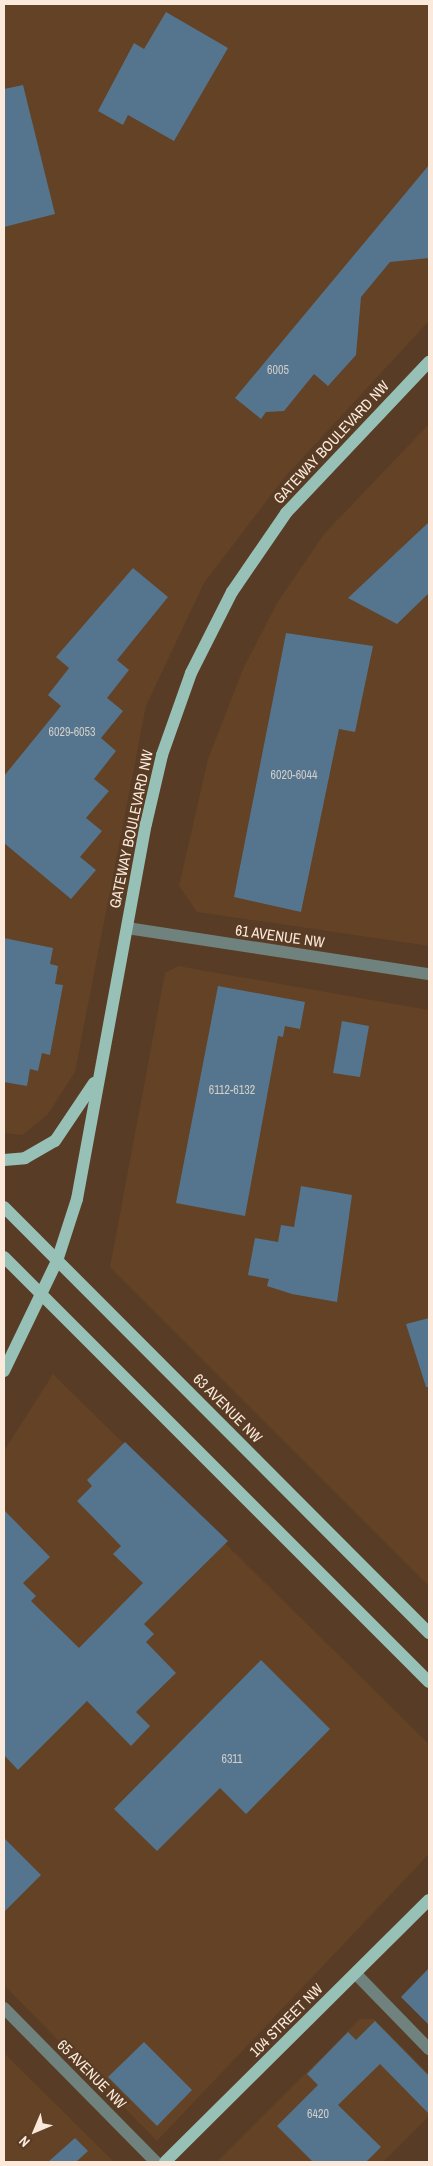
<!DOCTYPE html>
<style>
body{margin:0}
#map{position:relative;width:433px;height:2166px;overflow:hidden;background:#583c25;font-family:"Archivo Narrow",sans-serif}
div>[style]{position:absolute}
.built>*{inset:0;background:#634225}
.building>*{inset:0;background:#54758d}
.minor>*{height:12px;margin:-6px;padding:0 6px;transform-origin:6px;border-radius:6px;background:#6f827e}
.major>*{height:12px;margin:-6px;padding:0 6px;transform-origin:6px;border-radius:6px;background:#97c0b7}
span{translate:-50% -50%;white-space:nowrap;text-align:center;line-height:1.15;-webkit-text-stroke:4px #583c25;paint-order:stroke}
.number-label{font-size:12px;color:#d1cdc8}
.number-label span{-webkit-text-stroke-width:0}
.street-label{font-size:15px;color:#fbeadc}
.frame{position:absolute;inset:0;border:5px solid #fbeadc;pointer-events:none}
.north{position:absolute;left:10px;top:2106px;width:50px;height:50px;-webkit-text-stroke:4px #583c25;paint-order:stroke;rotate:225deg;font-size:14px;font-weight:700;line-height:20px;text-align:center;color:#fbeadc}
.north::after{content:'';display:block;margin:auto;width:18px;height:22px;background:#fbeadc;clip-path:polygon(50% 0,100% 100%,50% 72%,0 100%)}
</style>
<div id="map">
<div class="built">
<i style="clip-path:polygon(4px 4px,429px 4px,429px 321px,284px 478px,204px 583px,146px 706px,75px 1072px,48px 1114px,23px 1135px,4px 1133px)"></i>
<i style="clip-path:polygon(429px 424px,429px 946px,197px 912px,179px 886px,208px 759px,243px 669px,277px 603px,324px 534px)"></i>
<i style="clip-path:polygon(178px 966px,429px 1010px,429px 1586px,110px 1267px,165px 973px)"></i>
<i style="clip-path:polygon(53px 1374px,429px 1744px,429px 1854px,157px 2141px,4px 1985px,4px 1451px)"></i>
<i style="clip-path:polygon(360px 2019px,374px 2019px,429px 2074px,429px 2116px,383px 2162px,217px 2162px)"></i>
<i style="clip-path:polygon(4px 2053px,114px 2162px,4px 2162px)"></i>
</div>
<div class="building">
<i style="clip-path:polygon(166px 12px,228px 48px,174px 141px,128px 115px,123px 125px,98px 111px,134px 43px,144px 49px)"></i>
<i style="clip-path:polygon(23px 85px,55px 214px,4px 227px,4px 89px)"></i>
<i style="clip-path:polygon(429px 165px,429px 258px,390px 262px,361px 297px,356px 355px,328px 386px,314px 374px,284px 411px,266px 412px,261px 419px,235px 398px)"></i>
<i style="clip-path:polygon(429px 522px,429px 593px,397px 624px,348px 598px)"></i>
<i style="clip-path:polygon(133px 568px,168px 597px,117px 660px,129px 670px,107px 698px,123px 711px,101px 738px,116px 751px,94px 779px,109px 791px,86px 818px,102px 831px,80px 857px,96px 870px,71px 899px,4px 843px,4px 776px,61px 706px,48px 695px,69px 668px,56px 657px)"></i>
<i style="clip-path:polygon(286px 633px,373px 646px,355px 732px,339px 729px,301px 912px,234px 897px)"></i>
<i style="clip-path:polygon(4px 938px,53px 948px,50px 964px,58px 966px,55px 984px,63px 985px,50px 1055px,42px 1053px,38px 1071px,30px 1069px,27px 1086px,4px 1082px)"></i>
<i style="clip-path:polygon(218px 986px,305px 1002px,300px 1029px,285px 1026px,283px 1037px,278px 1036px,245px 1216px,176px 1203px)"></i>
<i style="clip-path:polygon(342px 1021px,369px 1026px,360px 1077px,333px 1073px)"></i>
<i style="clip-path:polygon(301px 1186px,352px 1195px,337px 1302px,292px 1294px,267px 1286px,269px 1279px,248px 1275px,255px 1238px,278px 1242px,281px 1225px,294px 1227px)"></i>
<i style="clip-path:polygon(429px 1318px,429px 1387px,426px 1387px,406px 1324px)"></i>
<i style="clip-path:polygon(125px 1442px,228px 1541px,144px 1624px,154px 1634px,146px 1642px,176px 1673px,136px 1712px,150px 1726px,131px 1746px,87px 1701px,18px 1770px,4px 1755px,4px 1510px,50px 1557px,23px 1583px,36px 1596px,31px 1601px,79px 1648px,143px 1583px,113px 1554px,121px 1546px,77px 1501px,92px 1486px,87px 1480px)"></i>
<i style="clip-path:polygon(261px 1660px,330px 1729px,246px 1814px,220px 1788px,157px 1851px,114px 1809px)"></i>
<i style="clip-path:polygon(4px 1838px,41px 1875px,4px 1912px)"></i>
<i style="clip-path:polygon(429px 1968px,429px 2025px,401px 1997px)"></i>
<i style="clip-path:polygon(375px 2021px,429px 2076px,429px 2114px,380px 2064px,338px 2105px,381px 2147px,366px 2162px,313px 2162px,277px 2126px,318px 2085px,307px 2074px,348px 2032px,356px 2040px)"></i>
<i style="clip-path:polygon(144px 2042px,192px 2090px,157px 2126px,108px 2077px)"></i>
<i style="clip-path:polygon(75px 2138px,88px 2151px,76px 2162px,48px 2162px)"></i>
</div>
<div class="minor">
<i style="left:127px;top:928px;width:305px;rotate:8.7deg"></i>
<i style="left:356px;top:1974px;width:105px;rotate:45.8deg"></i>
<i style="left:4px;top:2008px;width:216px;rotate:45.4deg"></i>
</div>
<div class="major">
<i style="left:4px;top:1160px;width:21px;rotate:-5deg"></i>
<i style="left:25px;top:1158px;width:34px;rotate:-30deg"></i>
<i style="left:55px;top:1141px;width:70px;rotate:-56.1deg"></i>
<i style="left:4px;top:1207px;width:602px;rotate:45.07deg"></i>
<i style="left:4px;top:1257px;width:601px;rotate:45deg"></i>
<i style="left:4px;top:1371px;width:122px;rotate:-64.3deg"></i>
<i style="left:57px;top:1261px;width:65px;rotate:-72.1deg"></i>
<i style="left:77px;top:1199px;width:381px;rotate:-79.6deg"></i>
<i style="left:146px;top:824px;width:71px;rotate:-76.9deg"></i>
<i style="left:162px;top:755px;width:87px;rotate:-70.5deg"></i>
<i style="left:191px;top:673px;width:91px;rotate:-63.2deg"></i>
<i style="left:232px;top:592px;width:96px;rotate:-55.6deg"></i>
<i style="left:286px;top:513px;width:208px;rotate:-46.6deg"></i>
<i style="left:165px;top:2162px;width:372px;rotate:-44.8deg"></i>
</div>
<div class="number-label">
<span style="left:278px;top:371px">6005</span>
<span style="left:72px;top:733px">6029-6053</span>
<span style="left:294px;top:776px">6020-6044</span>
<span style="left:232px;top:1091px">6112-6132</span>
<span style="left:232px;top:1760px">6311</span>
<span style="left:318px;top:2115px">6420</span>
</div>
<div class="street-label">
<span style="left:331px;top:442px;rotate:-47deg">GATEWAY BOULEVARD NW</span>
<span style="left:131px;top:829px;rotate:-78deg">GATEWAY BOULEVARD NW</span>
<span style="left:280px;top:936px;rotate:8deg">61 AVENUE NW</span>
<span style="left:228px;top:1408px;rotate:45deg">63 AVENUE NW</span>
<span style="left:286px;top:2020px;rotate:-45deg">104 STREET NW</span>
<span style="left:92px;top:2074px;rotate:45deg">65 AVENUE NW</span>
</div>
<div class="frame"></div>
<div class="north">N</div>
</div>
